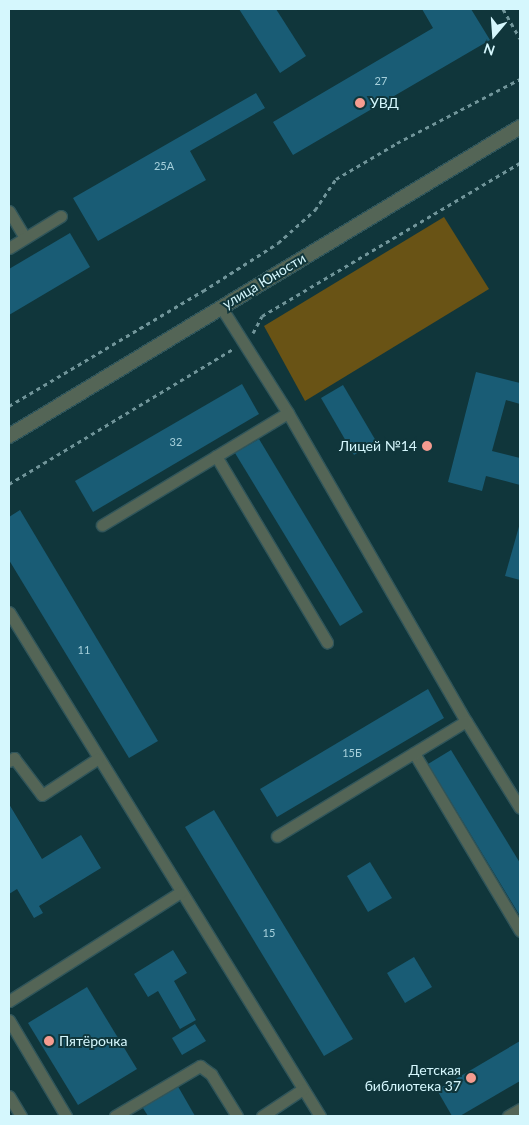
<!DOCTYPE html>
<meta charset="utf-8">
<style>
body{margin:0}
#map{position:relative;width:529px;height:1125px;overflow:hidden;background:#10363b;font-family:Lato,sans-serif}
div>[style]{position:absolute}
.green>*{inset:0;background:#695315}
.building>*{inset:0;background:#195c75}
.path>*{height:3px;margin-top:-1.5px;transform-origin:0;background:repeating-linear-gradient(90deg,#71959a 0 4px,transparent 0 8px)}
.roads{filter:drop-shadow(1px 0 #30555a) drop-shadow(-1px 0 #30555a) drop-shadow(0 1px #30555a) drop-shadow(0 -1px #30555a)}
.service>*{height:11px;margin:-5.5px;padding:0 5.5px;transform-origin:5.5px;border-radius:5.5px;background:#546556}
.tertiary>*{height:14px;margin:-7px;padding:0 7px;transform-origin:7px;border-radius:7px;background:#546556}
.dots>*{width:14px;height:14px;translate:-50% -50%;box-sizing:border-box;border:2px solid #10363b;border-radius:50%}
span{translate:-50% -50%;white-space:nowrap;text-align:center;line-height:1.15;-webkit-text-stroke:4px #10363b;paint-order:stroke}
.number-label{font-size:11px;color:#a6d0db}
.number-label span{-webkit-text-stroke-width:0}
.poi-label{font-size:14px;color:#d5f7fd}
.left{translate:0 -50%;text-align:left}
.right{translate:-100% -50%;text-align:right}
.street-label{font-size:14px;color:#d5f7fd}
.frame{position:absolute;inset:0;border:10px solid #d5f7fd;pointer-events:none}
.north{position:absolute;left:469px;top:10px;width:50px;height:50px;-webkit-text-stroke:4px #10363b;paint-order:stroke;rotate:198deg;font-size:14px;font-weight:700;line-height:20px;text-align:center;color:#d5f7fd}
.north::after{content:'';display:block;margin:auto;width:18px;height:22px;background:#d5f7fd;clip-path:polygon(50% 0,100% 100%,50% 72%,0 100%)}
</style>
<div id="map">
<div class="green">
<i style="clip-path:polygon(444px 217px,489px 289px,305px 401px,264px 326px)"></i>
</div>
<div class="building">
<i style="clip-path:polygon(239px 9px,276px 9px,306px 56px,280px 73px)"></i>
<i style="clip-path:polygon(422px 9px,471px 9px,490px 40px,293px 155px,273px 122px,433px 28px)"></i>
<i style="clip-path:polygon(256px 93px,265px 108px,190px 151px,206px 180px,98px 241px,73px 198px)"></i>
<i style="clip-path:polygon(70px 233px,90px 267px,9px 315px,9px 269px)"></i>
<i style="clip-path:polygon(476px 372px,520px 383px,520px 404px,506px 400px,492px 451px,520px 458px,520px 485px,486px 476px,482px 491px,448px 482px)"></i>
<i style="clip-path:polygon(242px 384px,259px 414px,93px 512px,75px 481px)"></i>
<i style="clip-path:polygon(343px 385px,376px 441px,354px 455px,321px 398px)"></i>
<i style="clip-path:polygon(259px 439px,363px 612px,340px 626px,235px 453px)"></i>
<i style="clip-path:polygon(20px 510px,158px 741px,129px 758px,9px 560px,9px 517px)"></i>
<i style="clip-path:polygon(520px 523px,520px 580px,505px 576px)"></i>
<i style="clip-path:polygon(428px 689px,444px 718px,277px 817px,260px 789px)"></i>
<i style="clip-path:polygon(451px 750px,520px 863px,520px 916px,428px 764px)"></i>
<i style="clip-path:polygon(9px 804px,42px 859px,81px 835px,101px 868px,39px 906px,43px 913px,34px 918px,17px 889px,9px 894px)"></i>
<i style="clip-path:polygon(214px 810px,353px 1039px,324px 1056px,185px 827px)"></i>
<i style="clip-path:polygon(370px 862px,392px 898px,368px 912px,347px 876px)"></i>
<i style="clip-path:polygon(173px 950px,187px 973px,174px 981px,196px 1020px,180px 1029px,158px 991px,148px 997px,134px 974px)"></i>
<i style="clip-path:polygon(414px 957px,432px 987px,405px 1003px,387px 973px)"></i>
<i style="clip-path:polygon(87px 987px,137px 1069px,78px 1105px,28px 1023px)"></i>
<i style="clip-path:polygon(195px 1024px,206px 1041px,182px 1055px,172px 1038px)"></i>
<i style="clip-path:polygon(520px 1041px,520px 1081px,460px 1116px,452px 1116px,437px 1090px)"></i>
<i style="clip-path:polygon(176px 1083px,195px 1116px,148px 1116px,141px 1105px)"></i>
</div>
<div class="path">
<i style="left:503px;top:9px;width:34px;rotate:60deg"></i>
<i style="left:253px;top:333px;width:19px;rotate:-62deg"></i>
<i style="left:262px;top:316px;width:300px;rotate:-30.7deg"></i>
<i style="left:9px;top:406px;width:226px;rotate:-30.7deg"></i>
<i style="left:203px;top:291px;width:89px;rotate:-32.6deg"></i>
<i style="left:278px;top:243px;width:50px;rotate:-41.7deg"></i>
<i style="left:315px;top:210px;width:37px;rotate:-56deg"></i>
<i style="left:336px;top:179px;width:71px;rotate:-30.5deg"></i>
<i style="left:397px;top:143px;width:139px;rotate:-27.5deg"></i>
<i style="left:9px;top:484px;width:262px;rotate:-31.1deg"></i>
</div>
<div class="roads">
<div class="service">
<i style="left:9px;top:211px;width:31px;rotate:59deg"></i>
<i style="left:9px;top:248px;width:61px;rotate:-31.6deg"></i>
<i style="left:221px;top:307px;width:125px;rotate:57.7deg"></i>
<i style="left:288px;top:413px;width:356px;rotate:60deg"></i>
<i style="left:466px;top:721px;width:102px;rotate:58.2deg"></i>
<i style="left:216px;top:456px;width:217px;rotate:59.2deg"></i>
<i style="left:102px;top:525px;width:217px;rotate:-31.1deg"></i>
<i style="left:9px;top:612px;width:592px;rotate:58.32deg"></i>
<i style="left:414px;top:753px;width:207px;rotate:59.2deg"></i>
<i style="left:9px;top:761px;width:6px;rotate:-31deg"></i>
<i style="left:14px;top:758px;width:46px;rotate:52.9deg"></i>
<i style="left:42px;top:795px;width:66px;rotate:-33.2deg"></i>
<i style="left:277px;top:836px;width:221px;rotate:-31.3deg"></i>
<i style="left:9px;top:1001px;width:204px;rotate:-32.4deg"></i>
<i style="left:9px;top:1020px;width:112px;rotate:59.3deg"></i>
<i style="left:9px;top:1096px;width:23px;rotate:59deg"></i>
<i style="left:115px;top:1116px;width:99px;rotate:-30.5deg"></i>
<i style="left:200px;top:1066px;width:14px;rotate:36deg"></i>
<i style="left:211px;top:1074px;width:49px;rotate:58.2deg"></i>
<i style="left:262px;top:1116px;width:49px;rotate:-33.4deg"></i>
<i style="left:508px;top:1116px;width:14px;rotate:-30deg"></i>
</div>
<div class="tertiary">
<i style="left:9px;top:436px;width:597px;rotate:-31.16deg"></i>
</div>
</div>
<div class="dots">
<i style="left:360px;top:103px;background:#f59c90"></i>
<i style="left:427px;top:446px;background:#f59c90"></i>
<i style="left:49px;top:1041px;background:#f59c90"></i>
<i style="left:471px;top:1078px;background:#f59c90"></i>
</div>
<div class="number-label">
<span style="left:381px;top:81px">27</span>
<span style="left:164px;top:166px">25А</span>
<span style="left:176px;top:442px">32</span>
<span style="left:84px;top:650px">11</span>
<span style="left:352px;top:753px">15Б</span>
<span style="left:269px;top:933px">15</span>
</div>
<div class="poi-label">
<span class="left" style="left:370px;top:103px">УВД</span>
<span class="right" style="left:417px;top:446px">Лицей №14</span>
<span class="left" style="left:59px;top:1041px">Пятёрочка</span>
<span class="right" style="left:461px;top:1078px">Детская<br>библиотека 37</span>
</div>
<div class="street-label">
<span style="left:264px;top:281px;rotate:-31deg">улица Юности</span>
</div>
<div class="frame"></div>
<div class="north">N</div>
</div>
